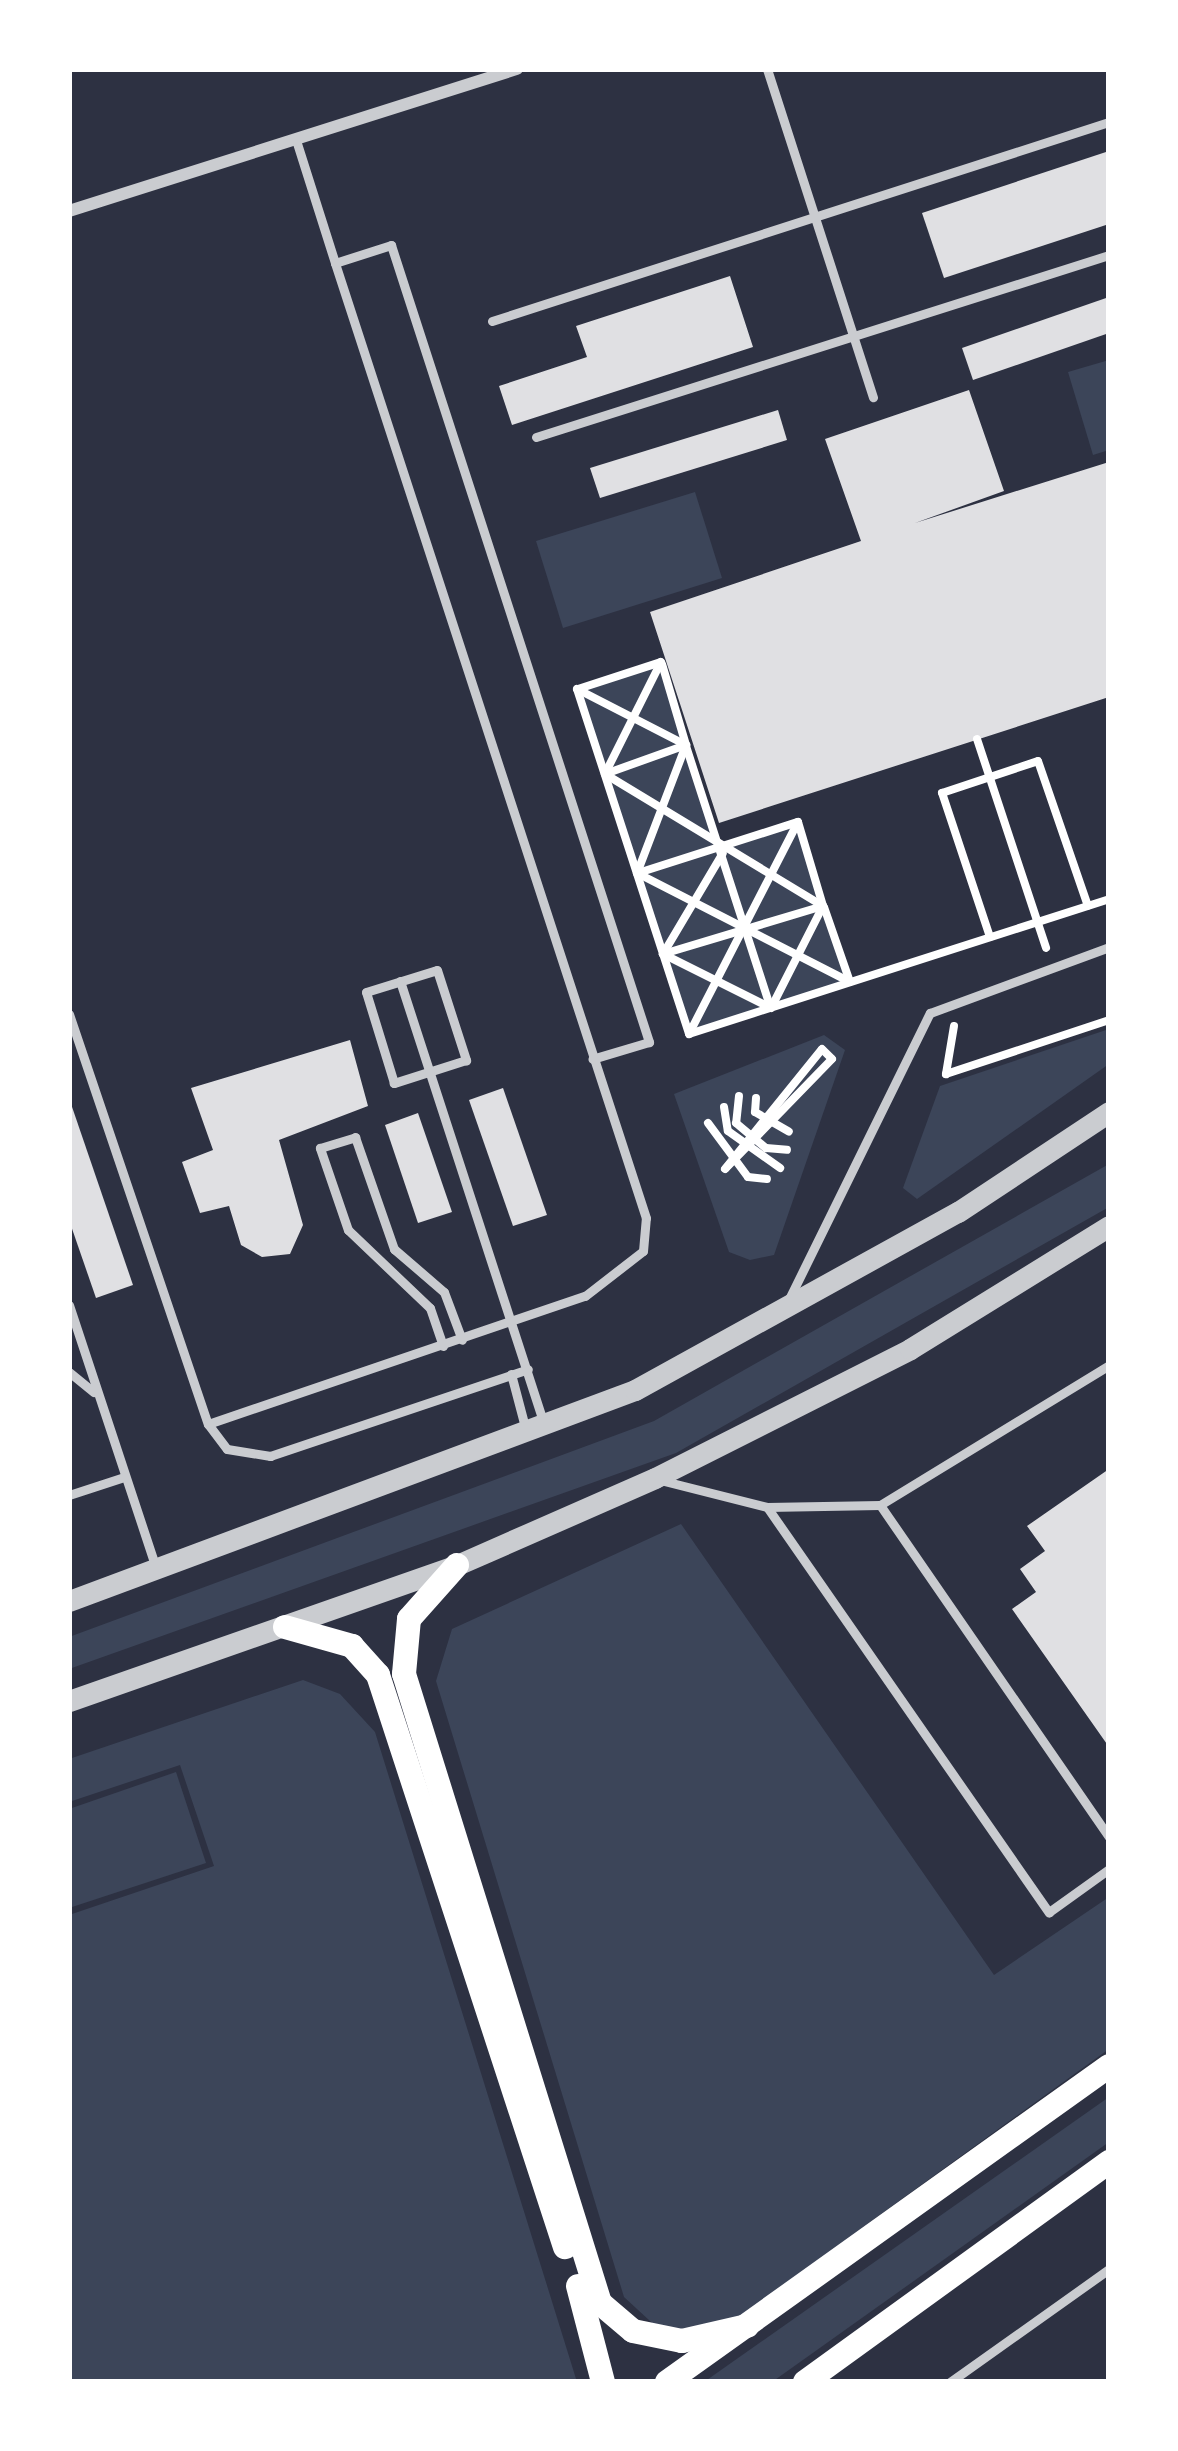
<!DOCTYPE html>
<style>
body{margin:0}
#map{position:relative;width:1178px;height:2451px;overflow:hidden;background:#2d3142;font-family:Helvetica,sans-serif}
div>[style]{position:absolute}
.green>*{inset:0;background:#3c4559}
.building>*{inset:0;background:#e0e0e3}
.path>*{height:8px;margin:-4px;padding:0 4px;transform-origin:4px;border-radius:4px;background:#fff}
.service>*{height:9px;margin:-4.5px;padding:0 4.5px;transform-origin:4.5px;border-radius:4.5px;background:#caccd0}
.minor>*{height:12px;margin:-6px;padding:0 6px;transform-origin:6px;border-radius:6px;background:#caccd0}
.tertiary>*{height:21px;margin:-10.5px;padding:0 10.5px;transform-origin:10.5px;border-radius:10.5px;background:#caccd0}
.secondary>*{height:24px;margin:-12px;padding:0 12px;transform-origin:12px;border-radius:12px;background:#fff}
span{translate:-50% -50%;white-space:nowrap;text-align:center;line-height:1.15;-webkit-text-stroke:12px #fff;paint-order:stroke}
.frame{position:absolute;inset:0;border:72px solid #fff;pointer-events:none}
</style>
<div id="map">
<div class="green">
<i style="clip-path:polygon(1109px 360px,1109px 450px,1093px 455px,1068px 372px)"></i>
<i style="clip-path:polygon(695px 492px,722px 578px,563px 628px,536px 541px)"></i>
<i style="clip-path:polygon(659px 666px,719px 849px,797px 825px,848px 980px,691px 1031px,580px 691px)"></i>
<i style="clip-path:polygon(1109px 1029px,1109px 1064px,917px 1199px,903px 1188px,940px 1086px)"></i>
<i style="clip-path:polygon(824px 1035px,845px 1050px,774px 1255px,750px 1260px,729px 1252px,674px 1094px)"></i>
<i style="clip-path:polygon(1109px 1164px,1109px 1207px,676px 1453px,69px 1669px,69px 1637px,654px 1421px)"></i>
<i style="clip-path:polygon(681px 1524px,994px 1975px,1109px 1897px,1109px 2049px,707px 2340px,663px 2333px,624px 2297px,436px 1681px,452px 1629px)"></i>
<i style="clip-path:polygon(303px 1680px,340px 1694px,375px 1732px,577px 2382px,69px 2382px,69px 1915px,214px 1866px,180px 1765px,69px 1802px,69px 1759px)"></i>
<i style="clip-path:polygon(176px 1772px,206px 1863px,69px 1908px,69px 1809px)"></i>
<i style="clip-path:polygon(1109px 2097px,1109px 2142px,772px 2382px,704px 2382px)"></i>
</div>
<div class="building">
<i style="clip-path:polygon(1109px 151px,1109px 224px,944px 278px,922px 213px)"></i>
<i style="clip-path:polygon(730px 276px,753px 347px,512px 425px,499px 386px,587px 357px,576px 326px)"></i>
<i style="clip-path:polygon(1109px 297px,1109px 333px,973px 380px,962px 348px)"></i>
<i style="clip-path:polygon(969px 390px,1004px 491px,915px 523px,1109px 462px,1109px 697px,719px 823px,650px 612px,861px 541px,825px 439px)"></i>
<i style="clip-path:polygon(778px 410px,787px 440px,600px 498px,590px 468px)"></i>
<i style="clip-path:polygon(350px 1040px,368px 1106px,279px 1140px,303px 1225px,290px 1254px,262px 1257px,241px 1245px,229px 1206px,200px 1213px,182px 1162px,213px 1150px,191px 1088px)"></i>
<i style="clip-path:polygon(503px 1088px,547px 1215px,513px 1226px,469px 1100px)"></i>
<i style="clip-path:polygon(70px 1101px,133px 1285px,96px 1298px,69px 1220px)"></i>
<i style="clip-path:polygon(418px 1113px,452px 1212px,418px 1223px,385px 1125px)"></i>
<i style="clip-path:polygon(1109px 1469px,1109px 1747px,1012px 1609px,1036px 1592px,1020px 1569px,1045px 1551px,1027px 1526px)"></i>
</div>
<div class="path">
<i style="left:661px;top:662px;width:125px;rotate:116.6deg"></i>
<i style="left:605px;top:774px;width:255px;rotate:31.2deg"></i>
<i style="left:823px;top:906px;width:114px;rotate:117deg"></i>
<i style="left:771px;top:1008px;width:121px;rotate:-153.4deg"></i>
<i style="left:663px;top:954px;width:117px;rotate:-59.3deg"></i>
<i style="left:577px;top:689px;width:123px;rotate:27.2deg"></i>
<i style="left:686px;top:745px;width:137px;rotate:110.9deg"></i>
<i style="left:637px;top:873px;width:239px;rotate:27.1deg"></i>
<i style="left:577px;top:689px;width:363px;rotate:72deg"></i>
<i style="left:578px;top:689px;width:87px;rotate:-18deg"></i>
<i style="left:977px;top:739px;width:220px;rotate:71.7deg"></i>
<i style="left:686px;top:746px;width:273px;rotate:72.1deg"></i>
<i style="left:605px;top:774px;width:86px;rotate:-19.7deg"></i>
<i style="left:686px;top:745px;width:84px;rotate:-106.5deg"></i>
<i style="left:638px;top:873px;width:168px;rotate:-17.7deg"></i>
<i style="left:798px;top:822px;width:88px;rotate:73.4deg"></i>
<i style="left:823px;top:906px;width:167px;rotate:163.3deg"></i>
<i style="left:824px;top:907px;width:79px;rotate:70.9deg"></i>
<i style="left:990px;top:937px;width:152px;rotate:-108.4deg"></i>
<i style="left:942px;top:793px;width:101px;rotate:-18.4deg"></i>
<i style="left:1038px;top:761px;width:153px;rotate:71deg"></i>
<i style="left:954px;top:1026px;width:49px;rotate:99.5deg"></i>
<i style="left:946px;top:1074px;width:172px;rotate:-18.3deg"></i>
<i style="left:690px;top:1032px;width:236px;rotate:-62.8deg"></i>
<i style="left:689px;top:1034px;width:441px;rotate:-17.8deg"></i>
<i style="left:822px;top:1049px;width:14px;rotate:45deg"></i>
<i style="left:832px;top:1059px;width:153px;rotate:134.2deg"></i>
<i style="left:725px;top:1169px;width:67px;rotate:-51.1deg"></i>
<i style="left:767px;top:1117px;width:87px;rotate:-51deg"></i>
<i style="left:739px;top:1096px;width:27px;rotate:96deg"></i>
<i style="left:736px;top:1123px;width:39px;rotate:40deg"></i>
<i style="left:766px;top:1148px;width:21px;rotate:5deg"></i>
<i style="left:756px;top:1098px;width:14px;rotate:94deg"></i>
<i style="left:755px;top:1112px;width:39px;rotate:30deg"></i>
<i style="left:724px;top:1107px;width:24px;rotate:81deg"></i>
<i style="left:728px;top:1131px;width:64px;rotate:35.4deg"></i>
<i style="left:708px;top:1123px;width:67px;rotate:53.5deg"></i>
<i style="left:748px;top:1177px;width:19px;rotate:6deg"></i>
</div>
<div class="service">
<i style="left:767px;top:69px;width:345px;rotate:72.1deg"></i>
<i style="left:296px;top:140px;width:129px;rotate:72.4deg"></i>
<i style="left:335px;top:263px;width:59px;rotate:-17.8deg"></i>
<i style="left:391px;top:245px;width:838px;rotate:72.06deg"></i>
<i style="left:649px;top:1042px;width:59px;rotate:163.4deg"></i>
<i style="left:492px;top:321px;width:648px;rotate:-17.88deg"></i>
<i style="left:536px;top:437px;width:601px;rotate:-17.62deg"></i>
<i style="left:437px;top:970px;width:95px;rotate:72.1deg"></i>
<i style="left:466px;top:1060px;width:76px;rotate:162.3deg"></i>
<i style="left:394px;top:1083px;width:95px;rotate:-107.1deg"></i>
<i style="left:366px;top:992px;width:74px;rotate:-17.2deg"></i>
<i style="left:400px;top:981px;width:467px;rotate:72deg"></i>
<i style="left:69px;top:1014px;width:433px;rotate:71.3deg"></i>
<i style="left:208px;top:1424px;width:31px;rotate:53deg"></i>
<i style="left:227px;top:1449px;width:44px;rotate:9.2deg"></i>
<i style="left:270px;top:1456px;width:272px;rotate:-18.6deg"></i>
<i style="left:789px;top:1299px;width:319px;rotate:-63.8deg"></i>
<i style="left:930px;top:1013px;width:191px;rotate:-20.2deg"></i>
<i style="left:69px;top:1305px;width:277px;rotate:71.7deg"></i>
<i style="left:443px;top:1346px;width:40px;rotate:-108.9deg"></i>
<i style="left:430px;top:1308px;width:113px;rotate:-136.4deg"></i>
<i style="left:348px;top:1230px;width:87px;rotate:-108.9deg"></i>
<i style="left:320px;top:1148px;width:37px;rotate:-17deg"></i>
<i style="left:355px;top:1137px;width:119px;rotate:70.8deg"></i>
<i style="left:394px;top:1249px;width:66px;rotate:40.7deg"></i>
<i style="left:444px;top:1292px;width:51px;rotate:69.4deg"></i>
<i style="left:69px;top:1372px;width:32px;rotate:39deg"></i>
<i style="left:511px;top:1374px;width:55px;rotate:75.2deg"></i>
<i style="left:208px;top:1424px;width:398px;rotate:-18.8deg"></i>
<i style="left:585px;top:1296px;width:73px;rotate:-37.8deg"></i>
<i style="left:643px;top:1251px;width:33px;rotate:-85deg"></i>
<i style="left:646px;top:1218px;width:1004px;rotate:-108.04deg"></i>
<i style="left:660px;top:1480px;width:110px;rotate:14.2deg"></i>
<i style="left:767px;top:1507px;width:494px;rotate:55.2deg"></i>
<i style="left:1049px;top:1912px;width:74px;rotate:-35.6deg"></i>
<i style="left:69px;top:1495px;width:58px;rotate:-18.1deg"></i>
<i style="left:880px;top:1505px;width:403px;rotate:55.4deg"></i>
<i style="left:767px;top:1507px;width:113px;rotate:-1deg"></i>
<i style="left:880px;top:1505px;width:268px;rotate:-31.4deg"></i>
<i style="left:950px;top:2382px;width:195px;rotate:-35.4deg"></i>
</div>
<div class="minor">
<i style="left:69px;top:211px;width:470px;rotate:-17.6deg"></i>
</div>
<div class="tertiary">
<i style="left:69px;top:1601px;width:604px;rotate:-20.45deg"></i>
<i style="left:635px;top:1390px;width:369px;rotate:-28.9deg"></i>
<i style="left:958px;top:1212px;width:181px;rotate:-33.5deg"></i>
<i style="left:69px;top:1701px;width:411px;rotate:-19.3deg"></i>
<i style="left:457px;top:1565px;width:216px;rotate:-23.7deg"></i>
<i style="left:655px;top:1478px;width:286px;rotate:-26.8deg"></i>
<i style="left:910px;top:1349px;width:234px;rotate:-31.7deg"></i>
</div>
<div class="secondary">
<i style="left:457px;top:1565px;width:72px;rotate:131.6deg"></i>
<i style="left:409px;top:1619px;width:55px;rotate:95.2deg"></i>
<i style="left:404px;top:1674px;width:659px;rotate:72.69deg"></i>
<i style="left:600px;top:2303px;width:43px;rotate:40.3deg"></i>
<i style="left:633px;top:2331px;width:50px;rotate:11.5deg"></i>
<i style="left:682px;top:2341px;width:67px;rotate:-13deg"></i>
<i style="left:285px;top:1627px;width:70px;rotate:15.8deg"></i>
<i style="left:352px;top:1646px;width:39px;rotate:48deg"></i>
<i style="left:378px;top:1675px;width:602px;rotate:71.9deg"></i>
<i style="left:578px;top:2286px;width:99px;rotate:75.4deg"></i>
<i style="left:667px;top:2382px;width:543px;rotate:-35.56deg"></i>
<i style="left:805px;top:2382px;width:375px;rotate:-35.9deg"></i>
</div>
<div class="frame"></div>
</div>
